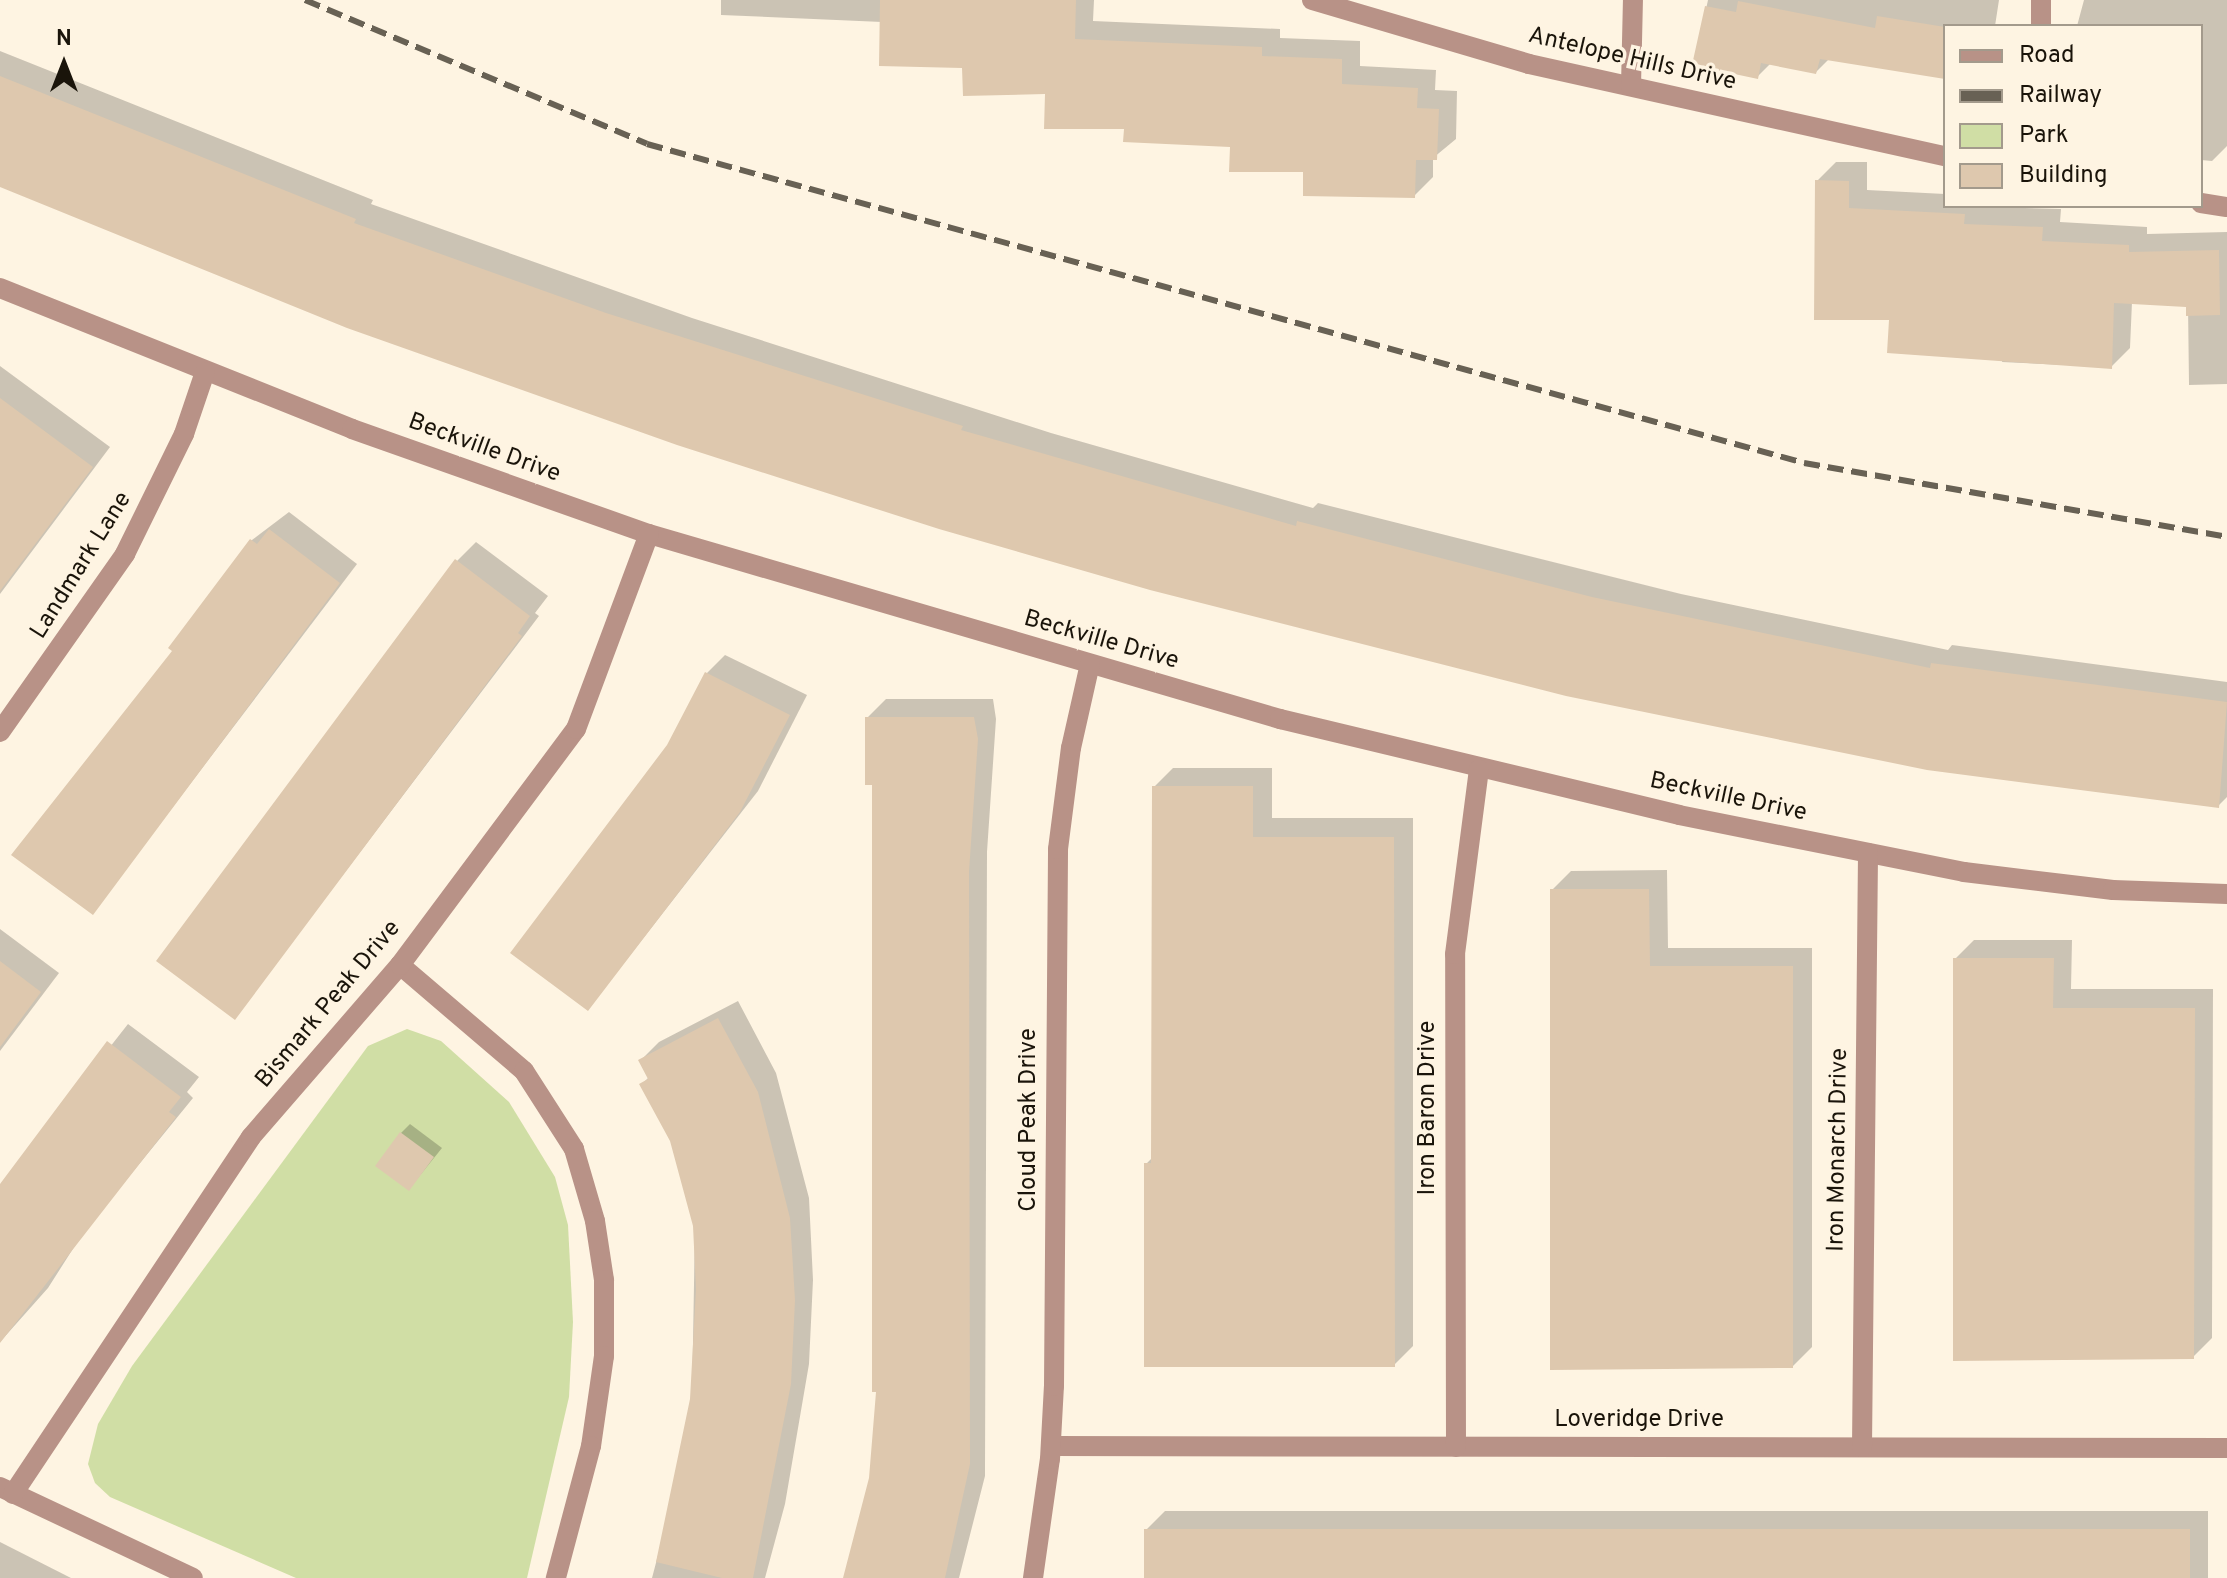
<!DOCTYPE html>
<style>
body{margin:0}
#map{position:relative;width:2227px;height:1578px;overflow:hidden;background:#fef4e2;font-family:Overpass,sans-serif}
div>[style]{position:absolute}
.green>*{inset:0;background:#d0dea5}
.shadow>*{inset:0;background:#0003}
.building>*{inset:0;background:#dec8ae}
.street>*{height:20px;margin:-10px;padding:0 10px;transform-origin:10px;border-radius:10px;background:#b89287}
.rail>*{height:6px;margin-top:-3px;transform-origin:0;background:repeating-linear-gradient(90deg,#686154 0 16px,transparent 0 24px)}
span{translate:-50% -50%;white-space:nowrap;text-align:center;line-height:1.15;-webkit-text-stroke:7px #fef4e2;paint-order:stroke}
.street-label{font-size:24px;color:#1a140a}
.legend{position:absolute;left:1943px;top:24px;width:260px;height:184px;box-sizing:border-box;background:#fef4e2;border:2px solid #a39a8c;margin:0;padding:10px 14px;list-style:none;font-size:24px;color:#1a140a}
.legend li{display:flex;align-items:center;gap:16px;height:40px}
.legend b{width:40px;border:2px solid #a39a8c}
.north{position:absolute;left:24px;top:24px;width:80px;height:80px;-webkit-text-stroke:6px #fef4e2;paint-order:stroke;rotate:0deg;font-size:22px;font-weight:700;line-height:32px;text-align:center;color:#1a140a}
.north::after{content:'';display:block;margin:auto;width:28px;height:36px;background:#1a140a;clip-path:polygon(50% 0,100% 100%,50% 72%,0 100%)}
</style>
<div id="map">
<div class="green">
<i style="clip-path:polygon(407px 1029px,441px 1041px,509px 1102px,555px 1177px,568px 1225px,573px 1322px,569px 1397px,527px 1578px,296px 1578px,110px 1497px,95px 1483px,88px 1464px,98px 1424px,132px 1366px,368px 1046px)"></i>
</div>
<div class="shadow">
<i style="clip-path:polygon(721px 0,1094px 0,1093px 21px,1280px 29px,1280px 38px,1360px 41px,1360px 66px,1436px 70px,1435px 90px,1457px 91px,1456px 139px,1433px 158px,1433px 177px,1414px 196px,1305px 170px,1232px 145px,1126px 127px,882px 22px,721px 15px)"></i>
<i style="clip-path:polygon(1708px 0,1999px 0,1995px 26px,1945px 26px,1945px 77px,1829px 59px,1816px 72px,1771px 63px,1757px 77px,1694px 64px)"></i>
<i style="clip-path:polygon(2084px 0,2227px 0,2227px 146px,2212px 161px,2201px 160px,2201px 26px,2077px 26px)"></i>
<i style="clip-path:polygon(0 51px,373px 200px,371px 204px,692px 318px,1051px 433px,1313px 508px,1318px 503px,1681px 594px,1948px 650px,1952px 645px,2227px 682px,2227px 797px,2218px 806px,0 185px)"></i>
<i style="clip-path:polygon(1836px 162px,1867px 162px,1867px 190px,1945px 194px,1945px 206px,2061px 209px,2060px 222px,2147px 227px,2147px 234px,2227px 232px,2227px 384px,2189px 385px,2188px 305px,2132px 302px,2130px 348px,2111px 367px,2002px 362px,2003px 356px,1891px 318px,1817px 181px)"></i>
<i style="clip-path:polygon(0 366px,110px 447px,0 594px)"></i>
<i style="clip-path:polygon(289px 512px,357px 564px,93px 912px,175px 650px,252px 540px)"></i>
<i style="clip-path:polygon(476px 542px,548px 596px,535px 613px,539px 616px,235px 1017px,457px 561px)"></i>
<i style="clip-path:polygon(725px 655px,807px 695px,758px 791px,588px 1009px,662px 760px,706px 674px)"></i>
<i style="clip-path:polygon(886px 699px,993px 699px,996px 719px,987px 852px,985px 1476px,959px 1578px,847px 1578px,871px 1478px,879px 1390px,874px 783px,867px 718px)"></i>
<i style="clip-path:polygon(1173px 768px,1272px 768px,1272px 818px,1413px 818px,1413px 1346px,1394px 1365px,1146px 1164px,1153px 1157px,1154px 787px)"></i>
<i style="clip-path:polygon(1667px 870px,1668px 948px,1812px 948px,1812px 1347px,1793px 1366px,1552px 890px,1571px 871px)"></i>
<i style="clip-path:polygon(0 929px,59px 973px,0 1051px)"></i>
<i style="clip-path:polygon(1974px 940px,2072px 940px,2071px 989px,2213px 989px,2212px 1338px,2193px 1357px,1955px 959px)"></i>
<i style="clip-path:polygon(738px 1001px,776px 1073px,809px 1198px,813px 1280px,809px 1364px,785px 1504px,765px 1578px,652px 1578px,678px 1479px,692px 1399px,695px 1226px,672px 1140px,642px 1084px,649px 1077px,640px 1061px,659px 1042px)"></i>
<i style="clip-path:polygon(128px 1024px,199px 1077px,187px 1092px,193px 1098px,83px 1233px,48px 1288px,0 1342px,0 1187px)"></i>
<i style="clip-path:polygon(410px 1124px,442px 1148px,409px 1189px,401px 1133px)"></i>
<i style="clip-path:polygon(1165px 1511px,2208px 1511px,2208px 1578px,1146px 1578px,1146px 1530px)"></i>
<i style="clip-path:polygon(0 1542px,71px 1578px,0 1578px)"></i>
</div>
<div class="building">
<i style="clip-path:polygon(880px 0,1076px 0,1075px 39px,1262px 47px,1262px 56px,1342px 59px,1342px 84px,1418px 88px,1417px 108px,1439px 109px,1437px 160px,1416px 160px,1415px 198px,1303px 196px,1303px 172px,1229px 172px,1230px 147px,1123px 142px,1124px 129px,1044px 129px,1045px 94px,963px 96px,962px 68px,879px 66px)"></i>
<i style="clip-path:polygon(1738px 1px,1875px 28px,1877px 16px,1945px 27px,1945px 79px,1820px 59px,1816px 74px,1761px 63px,1758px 79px,1692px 65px,1705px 6px,1736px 12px)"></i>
<i style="clip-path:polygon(0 76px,356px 219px,354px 223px,606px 313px,963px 426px,961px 430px,1296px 526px,1297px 521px,1592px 597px,1930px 668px,1931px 663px,2227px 702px,2219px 808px,1927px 770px,1566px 696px,1150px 590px,939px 529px,677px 445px,347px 328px,0 187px)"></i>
<i style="clip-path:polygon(1815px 180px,1849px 181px,1849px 208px,1965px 214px,1964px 224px,2043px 227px,2042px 241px,2129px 245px,2129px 252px,2219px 250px,2220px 315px,2186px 316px,2186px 307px,2114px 303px,2112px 369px,1887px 353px,1889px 320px,1814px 320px)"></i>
<i style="clip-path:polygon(0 398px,93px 467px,0 591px)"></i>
<i style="clip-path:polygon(269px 529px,340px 583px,93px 915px,11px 855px,172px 651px,168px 648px,250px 539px,257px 544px)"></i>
<i style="clip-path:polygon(455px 559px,530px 616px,518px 633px,522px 636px,235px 1020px,156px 961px)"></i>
<i style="clip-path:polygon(705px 672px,790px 715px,740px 812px,588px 1011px,510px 953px,667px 745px)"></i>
<i style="clip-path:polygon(865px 717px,974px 717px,978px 739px,969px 872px,970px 1464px,945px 1578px,843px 1578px,869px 1478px,876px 1392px,872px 1392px,872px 785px,865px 785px)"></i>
<i style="clip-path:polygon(1152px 786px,1253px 786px,1253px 837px,1394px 837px,1395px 1367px,1144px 1367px,1144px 1163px,1151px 1163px)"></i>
<i style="clip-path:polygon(1550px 889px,1649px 889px,1650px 966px,1793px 966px,1793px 1368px,1550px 1370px)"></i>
<i style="clip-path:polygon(1953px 958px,2054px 958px,2053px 1008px,2195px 1008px,2194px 1359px,1953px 1361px)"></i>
<i style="clip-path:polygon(0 961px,41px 992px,0 1047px)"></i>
<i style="clip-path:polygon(718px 1018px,758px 1092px,790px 1218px,795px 1300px,791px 1384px,753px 1578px,722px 1578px,656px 1562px,690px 1399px,696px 1289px,693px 1226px,670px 1141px,639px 1084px,648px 1079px,638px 1060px)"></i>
<i style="clip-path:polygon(107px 1041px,181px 1097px,169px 1112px,176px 1117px,0 1343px,0 1184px)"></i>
<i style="clip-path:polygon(400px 1132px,434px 1157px,409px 1191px,375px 1166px)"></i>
<i style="clip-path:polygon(1144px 1529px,2190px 1529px,2190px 1578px,1144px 1578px)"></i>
</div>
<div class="street">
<i style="left:1312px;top:0;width:226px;rotate:16.4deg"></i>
<i style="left:1529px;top:64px;width:426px;rotate:12.5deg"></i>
<i style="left:2041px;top:26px;width:26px;rotate:-90deg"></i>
<i style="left:1631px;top:86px;width:86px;rotate:-88.7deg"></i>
<i style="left:2201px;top:203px;width:26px;rotate:9deg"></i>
<i style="left:0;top:288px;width:379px;rotate:21.8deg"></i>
<i style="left:352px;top:429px;width:315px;rotate:19.5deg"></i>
<i style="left:649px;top:534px;width:658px;rotate:16.34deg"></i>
<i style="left:1280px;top:719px;width:410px;rotate:13.5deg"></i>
<i style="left:1679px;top:815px;width:291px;rotate:11.3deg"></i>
<i style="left:1964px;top:872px;width:150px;rotate:6.9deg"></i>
<i style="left:2113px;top:890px;width:114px;rotate:2deg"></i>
<i style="left:0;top:732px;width:218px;rotate:-54.9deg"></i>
<i style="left:125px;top:554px;width:134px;rotate:-63.8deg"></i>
<i style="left:184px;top:434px;width:65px;rotate:-71.3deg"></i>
<i style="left:400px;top:965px;width:163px;rotate:40.5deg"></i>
<i style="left:524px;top:1071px;width:93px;rotate:57.3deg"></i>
<i style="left:574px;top:1149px;width:75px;rotate:73.7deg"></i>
<i style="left:595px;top:1221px;width:60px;rotate:81.3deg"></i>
<i style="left:604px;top:1280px;width:76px;rotate:90deg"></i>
<i style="left:604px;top:1356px;width:91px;rotate:98.2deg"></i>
<i style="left:591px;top:1446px;width:137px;rotate:104.9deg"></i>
<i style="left:1052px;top:1446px;width:1175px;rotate:0.1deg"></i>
<i style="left:1456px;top:1447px;width:493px;rotate:-90.1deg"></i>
<i style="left:1455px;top:954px;width:186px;rotate:-82.6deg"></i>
<i style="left:1862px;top:1447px;width:594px;rotate:-89.42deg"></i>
<i style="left:0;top:1487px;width:213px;rotate:25.2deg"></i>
<i style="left:13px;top:1494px;width:429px;rotate:-56.3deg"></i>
<i style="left:251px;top:1137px;width:228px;rotate:-49.1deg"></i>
<i style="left:400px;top:965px;width:294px;rotate:-53.3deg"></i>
<i style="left:576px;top:729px;width:208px;rotate:-69.5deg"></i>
<i style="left:1033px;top:1578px;width:120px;rotate:-81.9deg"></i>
<i style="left:1050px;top:1459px;width:73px;rotate:-86.9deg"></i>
<i style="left:1054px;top:1386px;width:537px;rotate:-89.57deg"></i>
<i style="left:1058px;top:849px;width:102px;rotate:-82.7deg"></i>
<i style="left:1071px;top:748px;width:86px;rotate:-77.3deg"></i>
</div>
<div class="rail">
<i style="left:305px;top:0;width:371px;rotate:22.8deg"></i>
<i style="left:647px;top:144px;width:1200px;rotate:15.41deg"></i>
<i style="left:1804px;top:463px;width:429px;rotate:9.9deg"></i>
</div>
<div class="street-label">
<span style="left:1632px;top:60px;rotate:13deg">Antelope Hills Drive</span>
<span style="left:484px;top:449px;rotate:20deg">Beckville Drive</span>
<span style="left:82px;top:566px;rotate:-58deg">Landmark Lane</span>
<span style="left:1101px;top:641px;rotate:16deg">Beckville Drive</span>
<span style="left:1728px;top:798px;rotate:12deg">Beckville Drive</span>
<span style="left:329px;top:1005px;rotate:-50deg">Bismark Peak Drive</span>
<span style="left:1429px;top:1108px;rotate:-90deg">Iron Baron Drive</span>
<span style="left:1030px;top:1120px;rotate:-90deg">Cloud Peak Drive</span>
<span style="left:1839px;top:1150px;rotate:-89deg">Iron Monarch Drive</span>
<span style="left:1639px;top:1421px">Loveridge Drive</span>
</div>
<ul class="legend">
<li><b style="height:10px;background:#b89287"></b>Road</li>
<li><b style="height:10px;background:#686154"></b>Railway</li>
<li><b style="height:22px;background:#d0dea5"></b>Park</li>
<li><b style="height:22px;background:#dec8ae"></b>Building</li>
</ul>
<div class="north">N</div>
</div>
